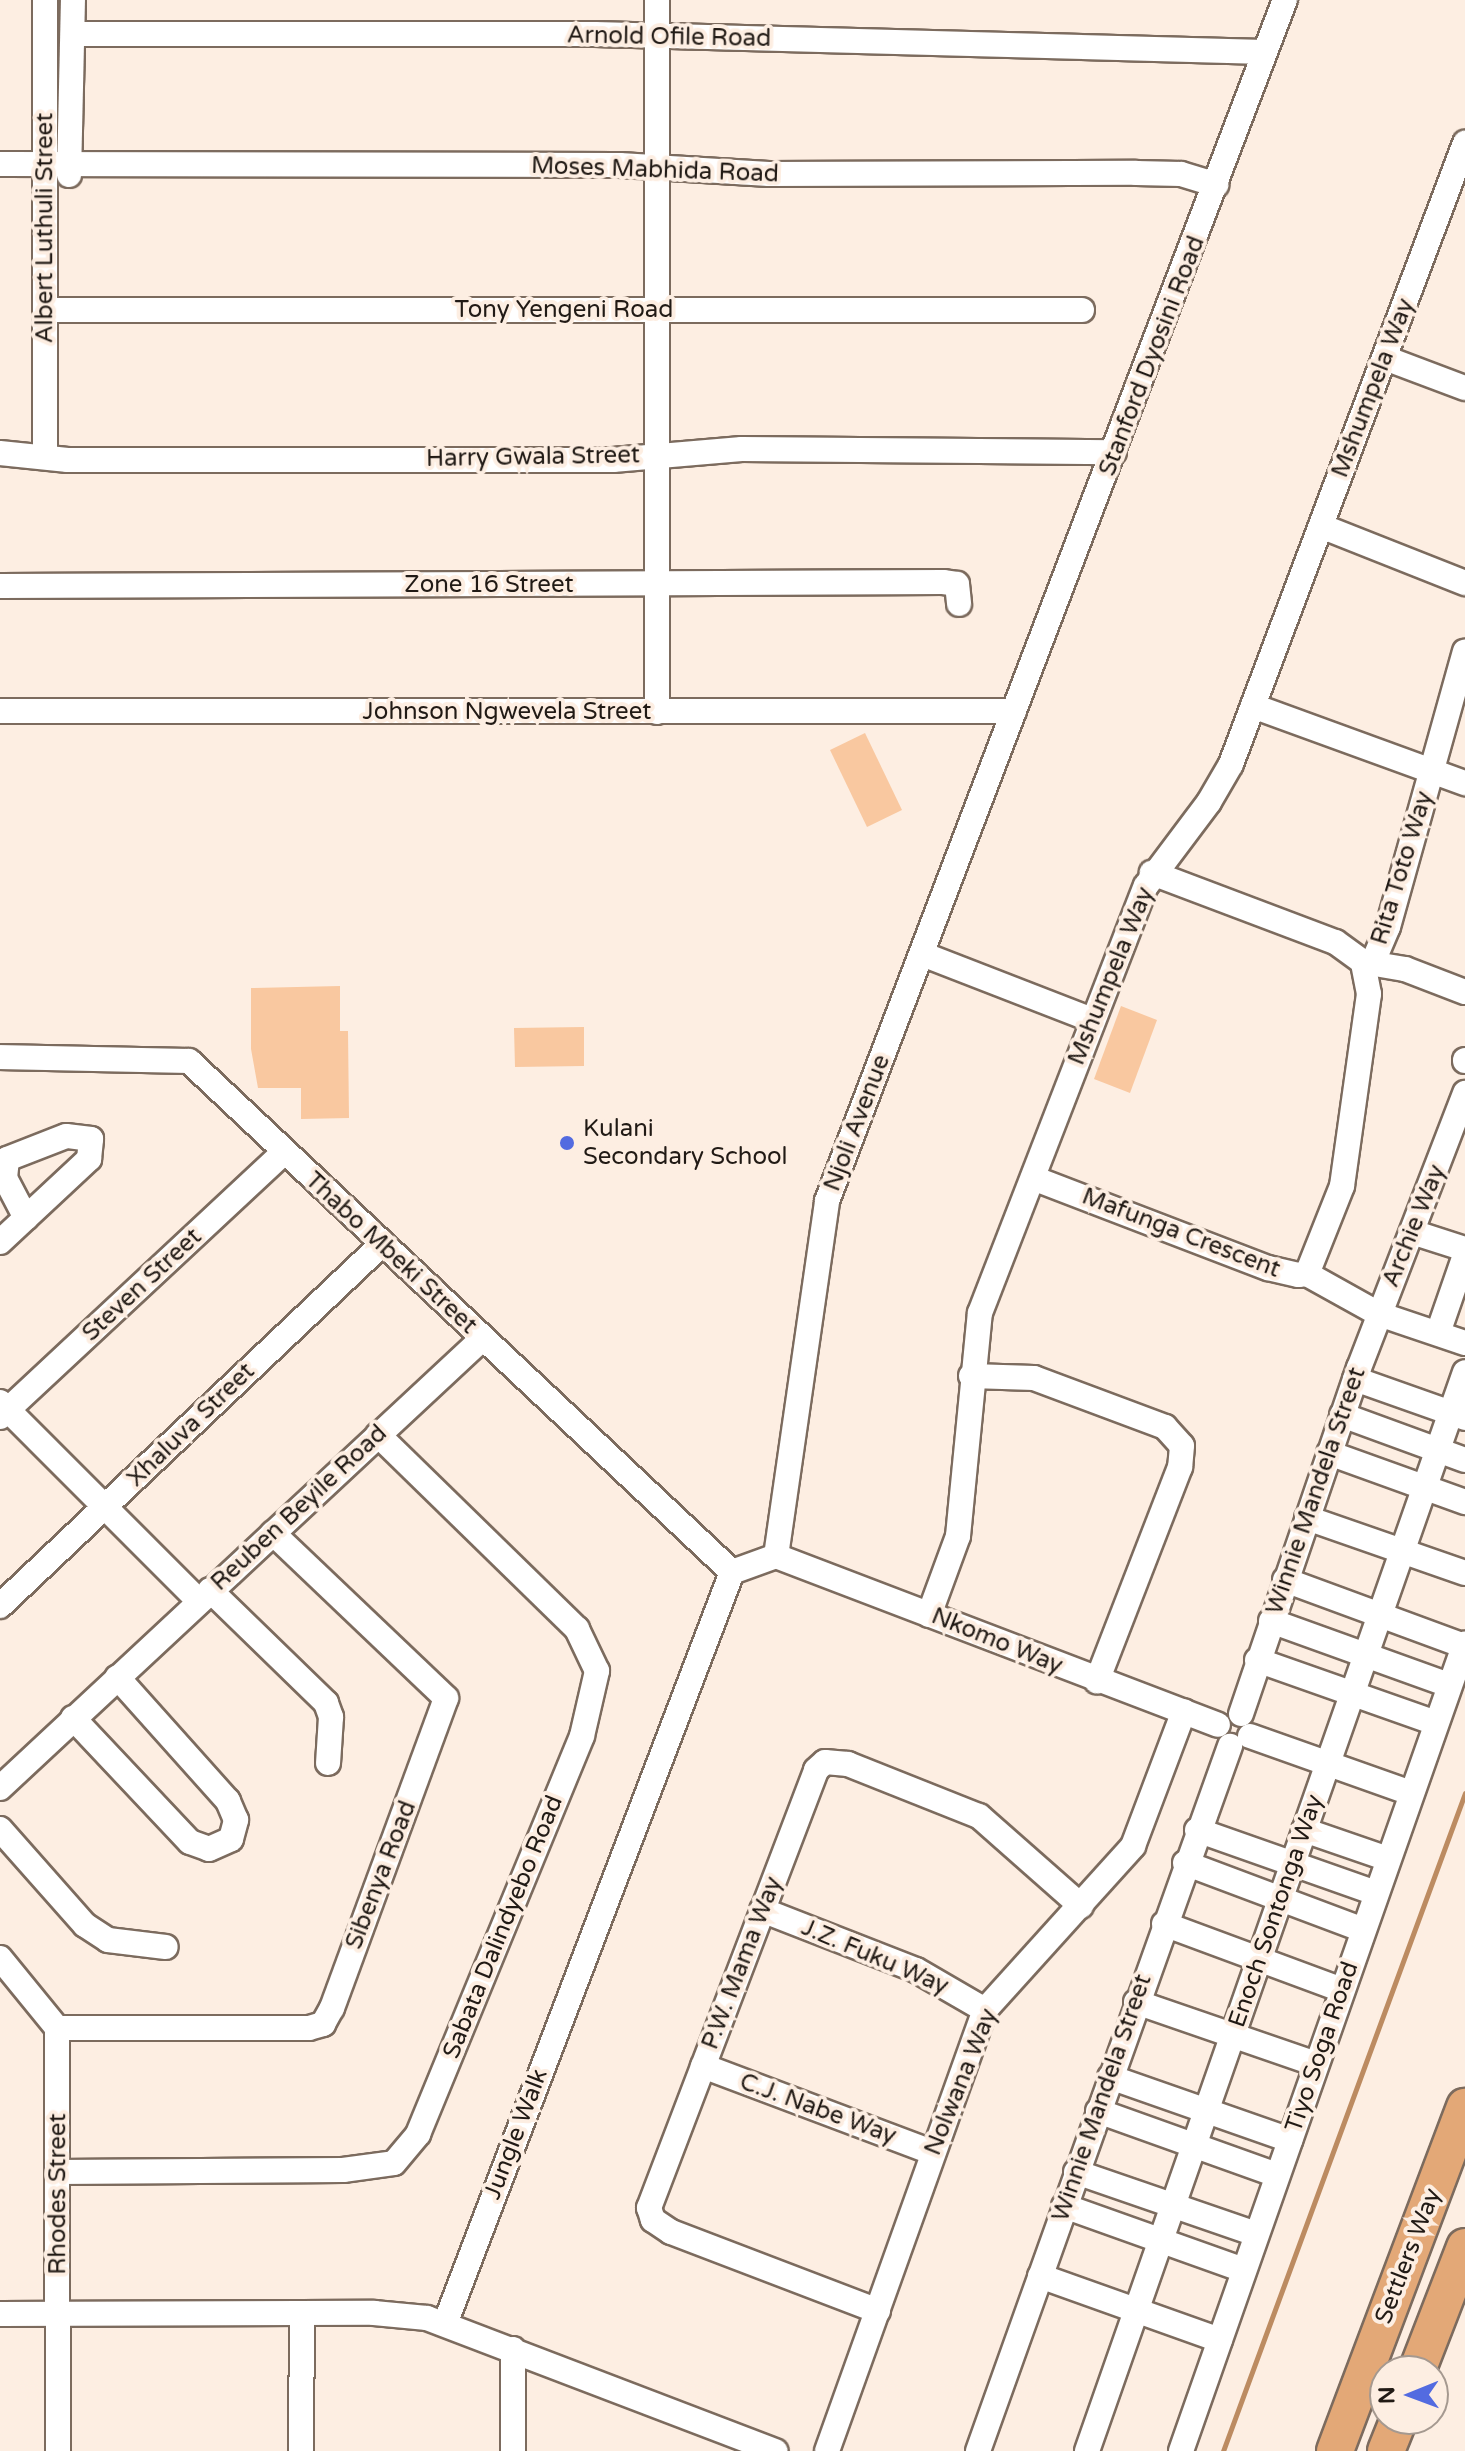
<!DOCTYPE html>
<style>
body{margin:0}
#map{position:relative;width:1465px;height:2451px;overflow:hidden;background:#fdeee2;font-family:"Varela Round",sans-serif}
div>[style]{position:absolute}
.green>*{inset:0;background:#f9c8a0}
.stream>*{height:5px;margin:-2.5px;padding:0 2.5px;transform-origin:2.5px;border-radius:2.5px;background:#bc8b61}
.roads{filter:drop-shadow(2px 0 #7c6b5e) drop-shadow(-2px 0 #7c6b5e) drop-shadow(0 2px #7c6b5e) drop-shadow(0 -2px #7c6b5e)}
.minor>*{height:24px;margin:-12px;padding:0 12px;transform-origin:12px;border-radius:12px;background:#fff}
.highway>*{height:36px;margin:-18px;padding:0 18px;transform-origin:18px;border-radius:18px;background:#e3a877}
.dots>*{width:22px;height:22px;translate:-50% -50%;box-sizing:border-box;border:4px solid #fdeee2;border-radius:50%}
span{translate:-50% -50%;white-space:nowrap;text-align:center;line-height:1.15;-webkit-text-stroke:8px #fdeee2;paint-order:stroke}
.street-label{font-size:24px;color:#211a15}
.poi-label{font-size:24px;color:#211a15}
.left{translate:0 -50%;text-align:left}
.north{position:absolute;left:1369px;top:2355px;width:80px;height:80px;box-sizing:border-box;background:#fdeee2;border:2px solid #a59990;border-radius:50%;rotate:269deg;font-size:22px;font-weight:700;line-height:32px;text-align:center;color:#211a15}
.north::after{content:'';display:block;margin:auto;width:28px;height:36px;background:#536be0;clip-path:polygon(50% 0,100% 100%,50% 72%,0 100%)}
</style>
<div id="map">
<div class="green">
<i style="clip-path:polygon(865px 733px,902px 810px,867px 827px,830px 750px)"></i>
<i style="clip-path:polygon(340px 986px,340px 1031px,348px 1031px,349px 1118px,301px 1119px,301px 1088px,258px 1088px,251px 1049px,251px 988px)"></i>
<i style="clip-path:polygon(1121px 1006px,1157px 1020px,1130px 1093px,1094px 1079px)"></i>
<i style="clip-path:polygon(584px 1027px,584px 1066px,515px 1067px,514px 1028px)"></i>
</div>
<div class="stream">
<i style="left:1223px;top:2451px;width:701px;rotate:-69.81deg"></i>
</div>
<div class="roads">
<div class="minor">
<i style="left:657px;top:0;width:712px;rotate:90deg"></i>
<i style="left:73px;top:34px;width:522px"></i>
<i style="left:595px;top:34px;width:670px;rotate:1.54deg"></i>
<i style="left:0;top:164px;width:620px;rotate:0.09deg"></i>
<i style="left:620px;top:165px;width:149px;rotate:3.5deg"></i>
<i style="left:769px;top:174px;width:367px;rotate:-0.2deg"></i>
<i style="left:1136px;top:173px;width:45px;rotate:1.3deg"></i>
<i style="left:1181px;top:174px;width:37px;rotate:17deg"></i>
<i style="left:69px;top:175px;width:175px;rotate:-88.7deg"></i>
<i style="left:45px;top:310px;width:1037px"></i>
<i style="left:1385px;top:358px;width:85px;rotate:20.6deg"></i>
<i style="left:0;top:453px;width:68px;rotate:5.9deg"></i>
<i style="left:68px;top:460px;width:545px"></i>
<i style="left:613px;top:460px;width:129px;rotate:-4.9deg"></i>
<i style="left:742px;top:449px;width:372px;rotate:0.5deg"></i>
<i style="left:45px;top:456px;width:456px;rotate:-90deg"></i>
<i style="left:1321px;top:526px;width:155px;rotate:21.6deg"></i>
<i style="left:0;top:586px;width:943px;rotate:-0.24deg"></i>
<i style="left:943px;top:582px;width:14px;rotate:8deg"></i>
<i style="left:957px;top:584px;width:20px;rotate:84deg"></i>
<i style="left:1253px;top:706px;width:226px;rotate:20deg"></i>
<i style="left:0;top:711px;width:1014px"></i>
<i style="left:922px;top:954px;width:182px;rotate:21.2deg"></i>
<i style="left:1363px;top:962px;width:43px;rotate:9.5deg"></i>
<i style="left:1405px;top:969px;width:64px;rotate:21deg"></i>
<i style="left:1373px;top:962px;width:38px;rotate:-67deg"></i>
<i style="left:1388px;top:927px;width:286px;rotate:-74.4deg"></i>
<i style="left:0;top:1057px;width:189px;rotate:1.2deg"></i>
<i style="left:189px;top:1061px;width:746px;rotate:43.26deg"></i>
<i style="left:1465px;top:1060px;width:1px;rotate:90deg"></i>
<i style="left:1033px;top:1178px;width:252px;rotate:21deg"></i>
<i style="left:1268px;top:1268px;width:31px;rotate:13deg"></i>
<i style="left:1298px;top:1275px;width:9px;rotate:-6deg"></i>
<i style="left:1307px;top:1274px;width:95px;rotate:-68.3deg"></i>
<i style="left:1342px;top:1186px;width:194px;rotate:-82deg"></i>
<i style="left:1369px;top:994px;width:33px;rotate:-101deg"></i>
<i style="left:1363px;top:962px;width:34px;rotate:-144deg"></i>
<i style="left:1335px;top:942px;width:196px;rotate:-159.3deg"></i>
<i style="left:1412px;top:1232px;width:56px;rotate:17.8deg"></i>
<i style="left:0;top:1242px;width:122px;rotate:-43deg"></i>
<i style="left:89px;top:1159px;width:20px;rotate:-84deg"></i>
<i style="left:91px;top:1139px;width:25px;rotate:-173deg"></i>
<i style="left:66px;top:1136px;width:63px;rotate:158.7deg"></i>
<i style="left:7px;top:1159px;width:19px;rotate:96deg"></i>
<i style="left:5px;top:1178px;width:45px;rotate:62.3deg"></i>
<i style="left:1307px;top:1274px;width:82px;rotate:29.1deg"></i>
<i style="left:1379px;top:1314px;width:91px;rotate:18.6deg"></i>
<i style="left:1438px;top:1333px;width:83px;rotate:-70.9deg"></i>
<i style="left:971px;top:1376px;width:63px;rotate:1.8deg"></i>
<i style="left:1034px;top:1378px;width:140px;rotate:20.5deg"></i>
<i style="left:1165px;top:1427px;width:25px;rotate:48deg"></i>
<i style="left:1182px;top:1446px;width:21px;rotate:95deg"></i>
<i style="left:1180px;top:1467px;width:230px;rotate:111.2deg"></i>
<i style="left:1355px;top:1379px;width:117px;rotate:19.5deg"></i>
<i style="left:0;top:1402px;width:281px;rotate:45deg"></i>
<i style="left:1342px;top:1415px;width:131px;rotate:20.1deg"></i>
<i style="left:0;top:1417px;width:388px;rotate:-43deg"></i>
<i style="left:1329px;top:1453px;width:145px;rotate:19.8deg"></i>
<i style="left:1307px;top:1518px;width:167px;rotate:19.2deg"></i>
<i style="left:776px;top:1556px;width:359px;rotate:-81.8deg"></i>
<i style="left:827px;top:1201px;width:1285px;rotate:-69.13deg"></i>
<i style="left:1285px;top:1580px;width:191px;rotate:20.2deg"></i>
<i style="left:210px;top:1590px;width:162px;rotate:44.2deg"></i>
<i style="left:326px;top:1703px;width:15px;rotate:70deg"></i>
<i style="left:331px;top:1717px;width:46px;rotate:93.7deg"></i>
<i style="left:0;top:1606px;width:526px;rotate:-43.46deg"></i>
<i style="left:929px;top:1615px;width:84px;rotate:-69.8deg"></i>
<i style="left:958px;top:1536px;width:224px;rotate:-84.4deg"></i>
<i style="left:980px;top:1313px;width:458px;rotate:-68.8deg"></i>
<i style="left:1146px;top:886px;width:105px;rotate:-53.1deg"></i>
<i style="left:1209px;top:802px;width:44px;rotate:-59.9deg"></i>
<i style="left:1231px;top:764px;width:664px;rotate:-69.35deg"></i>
<i style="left:1271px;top:1621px;width:189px;rotate:19.8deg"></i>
<i style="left:1257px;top:1660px;width:190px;rotate:19.4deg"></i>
<i style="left:1241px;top:1714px;width:366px;rotate:-71.2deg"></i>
<i style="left:1359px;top:1368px;width:295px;rotate:-68.9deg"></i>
<i style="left:73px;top:1718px;width:170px;rotate:46.7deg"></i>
<i style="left:190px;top:1842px;width:20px;rotate:20deg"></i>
<i style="left:209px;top:1849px;width:24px;rotate:-24deg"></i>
<i style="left:231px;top:1839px;width:20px;rotate:-75deg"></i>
<i style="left:236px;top:1820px;width:21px;rotate:-113deg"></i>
<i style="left:228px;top:1801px;width:166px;rotate:-131.8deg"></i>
<i style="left:1250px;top:1736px;width:171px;rotate:19.5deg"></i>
<i style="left:0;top:1788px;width:659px;rotate:-42.97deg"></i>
<i style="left:0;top:1829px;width:128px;rotate:48.5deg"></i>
<i style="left:85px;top:1925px;width:27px;rotate:33deg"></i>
<i style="left:108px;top:1940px;width:58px;rotate:6.9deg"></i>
<i style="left:1197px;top:1830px;width:190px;rotate:19.4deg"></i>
<i style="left:1304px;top:1830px;width:89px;rotate:19deg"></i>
<i style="left:1185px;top:1863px;width:190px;rotate:20.6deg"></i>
<i style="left:762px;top:1910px;width:165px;rotate:21.3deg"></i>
<i style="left:916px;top:1970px;width:80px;rotate:30.1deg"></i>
<i style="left:1164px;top:1924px;width:190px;rotate:20.3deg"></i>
<i style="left:0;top:1958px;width:90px;rotate:50.8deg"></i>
<i style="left:57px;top:2028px;width:423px;rotate:89.9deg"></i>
<i style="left:1136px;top:2002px;width:190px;rotate:19deg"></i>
<i style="left:57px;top:2028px;width:252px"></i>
<i style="left:309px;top:2028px;width:15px;rotate:-16deg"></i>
<i style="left:323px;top:2024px;width:18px;rotate:-61deg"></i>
<i style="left:332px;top:2008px;width:330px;rotate:-69.8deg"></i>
<i style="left:446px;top:1698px;width:239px;rotate:-136.4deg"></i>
<i style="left:703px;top:2066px;width:245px;rotate:20.6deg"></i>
<i style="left:1110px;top:2077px;width:191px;rotate:19.3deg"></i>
<i style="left:1098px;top:2111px;width:190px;rotate:19.7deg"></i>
<i style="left:58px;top:2172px;width:285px;rotate:-0.4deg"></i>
<i style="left:343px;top:2170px;width:51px;rotate:-7.8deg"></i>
<i style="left:394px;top:2163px;width:38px;rotate:-50deg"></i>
<i style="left:418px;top:2134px;width:430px;rotate:-67.6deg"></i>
<i style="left:582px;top:1736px;width:67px;rotate:-77deg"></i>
<i style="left:597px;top:1671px;width:47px;rotate:-115.5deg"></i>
<i style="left:577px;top:1629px;width:278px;rotate:-135.7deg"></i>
<i style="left:1076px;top:2172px;width:190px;rotate:19deg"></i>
<i style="left:1064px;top:2206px;width:191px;rotate:19.6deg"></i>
<i style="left:1040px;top:2276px;width:191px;rotate:19.6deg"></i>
<i style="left:878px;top:2311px;width:222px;rotate:-159.1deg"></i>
<i style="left:671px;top:2232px;width:22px;rotate:-146deg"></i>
<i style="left:653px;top:2220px;width:13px;rotate:-108deg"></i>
<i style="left:649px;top:2208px;width:469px;rotate:-69.1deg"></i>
<i style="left:816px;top:1770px;width:12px;rotate:-42deg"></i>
<i style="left:825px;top:1762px;width:23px;rotate:5deg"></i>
<i style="left:848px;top:1764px;width:141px;rotate:21.7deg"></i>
<i style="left:979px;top:1816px;width:136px;rotate:41.4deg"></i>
<i style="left:0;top:2314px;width:374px;rotate:-0.2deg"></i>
<i style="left:374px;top:2313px;width:53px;rotate:5.4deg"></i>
<i style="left:427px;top:2318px;width:373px;rotate:20.9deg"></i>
<i style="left:445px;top:2324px;width:805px;rotate:-69.11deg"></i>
<i style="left:732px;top:1572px;width:47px;rotate:-20deg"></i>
<i style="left:776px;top:1556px;width:473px;rotate:20.9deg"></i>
<i style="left:513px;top:2349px;width:102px;rotate:90deg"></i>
<i style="left:301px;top:2451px;width:138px;rotate:-89.6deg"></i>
<i style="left:827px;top:2451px;width:468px;rotate:-70.3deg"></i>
<i style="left:985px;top:2010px;width:221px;rotate:-47.9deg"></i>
<i style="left:1133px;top:1846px;width:144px;rotate:-69.3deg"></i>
<i style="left:978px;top:2451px;width:749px;rotate:-70.33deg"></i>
<i style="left:1087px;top:2451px;width:1143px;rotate:-70.69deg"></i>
<i style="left:1181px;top:2451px;width:856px;rotate:-70.63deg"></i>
</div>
<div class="highway">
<i style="left:1417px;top:2371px;width:133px;rotate:-68.8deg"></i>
<i style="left:1335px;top:2451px;width:368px;rotate:-69.3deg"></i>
<i style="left:1386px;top:2451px;width:35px;rotate:-68deg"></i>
</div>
</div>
<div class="dots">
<i style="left:567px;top:1143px;background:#536be0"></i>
</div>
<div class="street-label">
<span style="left:669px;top:37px;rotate:1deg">Arnold Ofile Road</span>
<span style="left:655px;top:170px;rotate:2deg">Moses Mabhida Road</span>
<span style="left:45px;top:228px;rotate:-90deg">Albert Luthuli Street</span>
<span style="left:564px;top:310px">Tony Yengeni Road</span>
<span style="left:1152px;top:356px;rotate:-69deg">Stanford Dyosini Road</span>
<span style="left:1373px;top:388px;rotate:-69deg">Mshumpela Way</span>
<span style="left:533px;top:457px;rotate:-1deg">Harry Gwala Street</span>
<span style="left:489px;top:585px">Zone 16 Street</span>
<span style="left:507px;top:712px">Johnson Ngwevela Street</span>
<span style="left:1402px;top:868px;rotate:-73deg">Rita Toto Way</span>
<span style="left:1111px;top:976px;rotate:-68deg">Mshumpela Way</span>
<span style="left:857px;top:1123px;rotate:-69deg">Njoli Avenue</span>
<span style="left:1414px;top:1226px;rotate:-68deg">Archie Way</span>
<span style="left:1181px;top:1233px;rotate:21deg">Mafunga Crescent</span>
<span style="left:391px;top:1253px;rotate:43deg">Thabo Mbeki Street</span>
<span style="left:142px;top:1285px;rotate:-43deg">Steven Street</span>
<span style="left:191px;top:1425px;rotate:-44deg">Xhaluva Street</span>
<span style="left:1316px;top:1491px;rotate:-71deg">Winnie Mandela Street</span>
<span style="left:299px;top:1508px;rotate:-43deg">Reuben Beyile Road</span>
<span style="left:997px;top:1641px;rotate:22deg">Nkomo Way</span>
<span style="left:381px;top:1875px;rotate:-69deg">Sibenya Road</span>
<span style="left:1276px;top:1911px;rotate:-71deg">Enoch Sontonga Way</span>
<span style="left:503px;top:1927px;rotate:-68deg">Sabata Dalindyebo Road</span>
<span style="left:875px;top:1957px;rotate:23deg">J.Z. Fuku Way</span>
<span style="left:742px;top:1963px;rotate:-69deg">P.W. Mama Way</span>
<span style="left:1322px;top:2047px;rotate:-71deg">Tiyo Soga Road</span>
<span style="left:961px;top:2082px;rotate:-68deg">Nolwana Way</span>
<span style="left:1102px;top:2098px;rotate:-71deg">Winnie Mandela Street</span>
<span style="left:818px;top:2109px;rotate:20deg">C.J. Nabe Way</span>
<span style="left:516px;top:2134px;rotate:-69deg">Jungle Walk</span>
<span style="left:58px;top:2194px;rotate:-90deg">Rhodes Street</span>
<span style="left:1408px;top:2256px;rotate:-69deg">Settlers Way</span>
</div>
<div class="poi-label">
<span class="left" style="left:583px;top:1143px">Kulani<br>Secondary School</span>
</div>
<div class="north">N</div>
</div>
